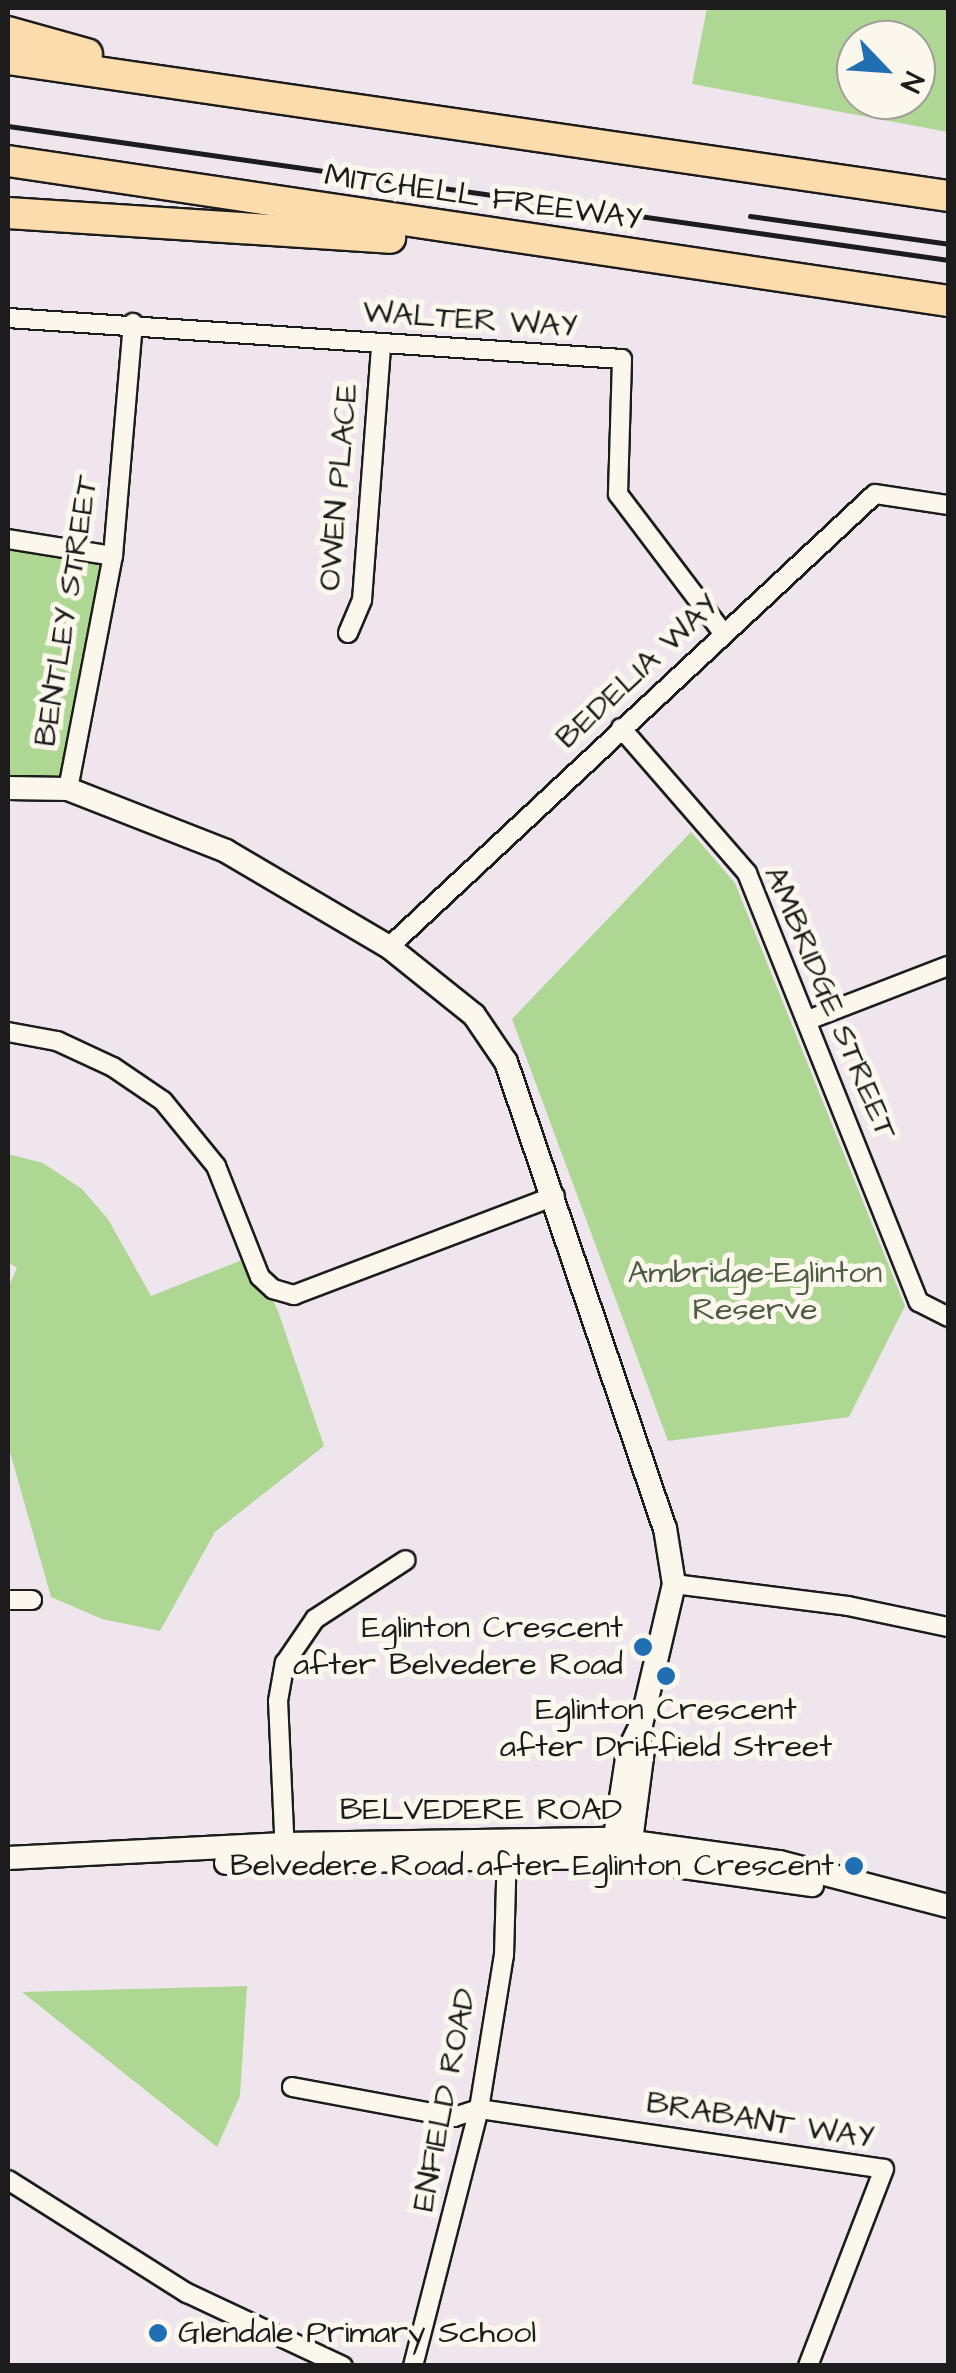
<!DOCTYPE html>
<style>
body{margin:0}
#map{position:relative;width:956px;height:2373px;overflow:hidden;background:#efe6ed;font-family:"Architects Daughter",sans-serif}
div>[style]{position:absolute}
.green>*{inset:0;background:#afd794}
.roads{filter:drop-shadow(2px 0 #1c1c1c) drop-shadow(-2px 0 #1c1c1c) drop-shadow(0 2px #1c1c1c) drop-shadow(0 -2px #1c1c1c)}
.street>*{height:18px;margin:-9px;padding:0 9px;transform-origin:9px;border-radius:9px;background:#fbf7ec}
.secondary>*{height:22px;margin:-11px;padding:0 11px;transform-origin:11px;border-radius:11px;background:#fbf7ec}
.highway>*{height:30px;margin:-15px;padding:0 15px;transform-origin:15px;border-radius:15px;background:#fcdcac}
.rail>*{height:5px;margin:-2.5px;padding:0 2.5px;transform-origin:2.5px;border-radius:2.5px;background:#1c1c1c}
.dots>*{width:28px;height:28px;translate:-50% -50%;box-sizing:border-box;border:5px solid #fbf7ec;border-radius:50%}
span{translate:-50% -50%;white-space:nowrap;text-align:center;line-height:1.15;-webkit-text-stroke:10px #fbf7ec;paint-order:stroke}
.street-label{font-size:32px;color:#1c1c1c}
.park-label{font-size:32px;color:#4f5d46}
.poi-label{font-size:32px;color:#1c1c1c}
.right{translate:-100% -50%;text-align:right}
.left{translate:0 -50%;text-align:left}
.frame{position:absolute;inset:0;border:10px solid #1c1c1c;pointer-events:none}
.north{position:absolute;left:836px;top:20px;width:100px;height:100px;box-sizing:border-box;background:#fbf7ec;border:2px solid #a29f99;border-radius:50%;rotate:115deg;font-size:28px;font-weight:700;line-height:40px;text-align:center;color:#1c1c1c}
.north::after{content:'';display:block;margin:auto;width:35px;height:45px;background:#1f6fb2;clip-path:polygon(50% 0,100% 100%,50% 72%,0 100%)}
</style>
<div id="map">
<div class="green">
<i style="clip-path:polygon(evenodd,707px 8px,948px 8px,948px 132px,692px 84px,707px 8px,856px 40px,916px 40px,916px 100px,856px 100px,856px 40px)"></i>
<i style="clip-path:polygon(8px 539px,113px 556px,68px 789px,8px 789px)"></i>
<i style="clip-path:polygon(691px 832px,735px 883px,905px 1306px,849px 1417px,668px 1441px,512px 1019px)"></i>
<i style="clip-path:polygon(8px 1154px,43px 1163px,82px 1189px,108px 1219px,151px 1296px,252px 1256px,278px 1311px,324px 1446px,215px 1532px,160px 1631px,102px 1619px,51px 1597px,8px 1445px,8px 1288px,17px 1268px,8px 1262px)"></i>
<i style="clip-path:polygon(247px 1986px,240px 2096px,217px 2147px,22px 1992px)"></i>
</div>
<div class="roads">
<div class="street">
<i style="left:8px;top:318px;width:615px;rotate:3.82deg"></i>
<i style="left:622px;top:359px;width:135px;rotate:91.7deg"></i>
<i style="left:618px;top:494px;width:174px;rotate:52.9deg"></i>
<i style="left:8px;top:539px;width:106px;rotate:9.2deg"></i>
<i style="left:348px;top:633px;width:36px;rotate:-67deg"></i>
<i style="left:362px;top:600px;width:256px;rotate:-85.7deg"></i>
<i style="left:621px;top:728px;width:192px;rotate:49deg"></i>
<i style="left:747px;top:873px;width:462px;rotate:68.2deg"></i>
<i style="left:919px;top:1302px;width:33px;rotate:27deg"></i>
<i style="left:68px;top:789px;width:237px;rotate:-79.1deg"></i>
<i style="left:113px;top:556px;width:234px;rotate:-85.1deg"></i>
<i style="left:389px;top:947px;width:664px;rotate:-42.99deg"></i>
<i style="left:875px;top:494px;width:74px;rotate:8.6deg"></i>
<i style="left:808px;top:1020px;width:150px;rotate:-21.1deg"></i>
<i style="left:8px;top:1032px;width:50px;rotate:10.4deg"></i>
<i style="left:57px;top:1041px;width:62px;rotate:24.9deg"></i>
<i style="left:113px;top:1067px;width:60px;rotate:34.2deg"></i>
<i style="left:163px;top:1101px;width:84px;rotate:50.8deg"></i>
<i style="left:216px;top:1166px;width:119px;rotate:68.4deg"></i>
<i style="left:260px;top:1277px;width:18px;rotate:43deg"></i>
<i style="left:273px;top:1289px;width:22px;rotate:16deg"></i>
<i style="left:294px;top:1295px;width:279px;rotate:-20.8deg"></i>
<i style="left:674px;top:1584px;width:175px;rotate:7.2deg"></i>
<i style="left:848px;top:1606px;width:102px;rotate:11.9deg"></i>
<i style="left:8px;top:1600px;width:24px"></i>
<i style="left:285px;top:1854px;width:153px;rotate:-92.6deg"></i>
<i style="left:278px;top:1701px;width:39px;rotate:-80deg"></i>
<i style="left:285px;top:1663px;width:53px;rotate:-55.7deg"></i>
<i style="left:315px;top:1619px;width:108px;rotate:-33deg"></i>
<i style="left:292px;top:2087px;width:165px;rotate:10.5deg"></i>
<i style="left:454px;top:2117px;width:26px;rotate:-18deg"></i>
<i style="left:479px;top:2109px;width:409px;rotate:8.4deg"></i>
<i style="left:884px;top:2169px;width:211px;rotate:111.1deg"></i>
<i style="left:8px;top:2180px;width:212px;rotate:32.3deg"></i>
<i style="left:187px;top:2293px;width:172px;rotate:25.1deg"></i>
<i style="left:413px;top:2366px;width:265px;rotate:-75.6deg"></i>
<i style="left:479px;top:2109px;width:156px;rotate:-80.8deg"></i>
<i style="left:504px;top:1955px;width:108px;rotate:-88.4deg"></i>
</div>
<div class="secondary">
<i style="left:8px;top:788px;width:60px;rotate:1deg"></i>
<i style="left:68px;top:789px;width:170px;rotate:21.4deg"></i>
<i style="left:226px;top:851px;width:189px;rotate:30.5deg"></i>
<i style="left:389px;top:947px;width:109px;rotate:38.7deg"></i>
<i style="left:474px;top:1015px;width:57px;rotate:55.8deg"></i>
<i style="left:506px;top:1062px;width:492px;rotate:71.2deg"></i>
<i style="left:665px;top:1528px;width:57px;rotate:80.9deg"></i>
<i style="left:674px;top:1584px;width:145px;rotate:103.2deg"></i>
<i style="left:641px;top:1725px;width:30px;rotate:116deg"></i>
<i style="left:628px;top:1752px;width:106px;rotate:98.7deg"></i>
<i style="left:629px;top:1856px;width:108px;rotate:-82.5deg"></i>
<i style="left:8px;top:1858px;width:276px;rotate:-2.9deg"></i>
<i style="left:284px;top:1844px;width:327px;rotate:-0.9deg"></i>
<i style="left:611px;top:1839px;width:170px;rotate:7.8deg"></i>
<i style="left:779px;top:1862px;width:175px;rotate:14.6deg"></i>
<i style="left:226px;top:1863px;width:386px;rotate:-0.9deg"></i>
<i style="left:612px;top:1857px;width:202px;rotate:8deg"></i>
</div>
<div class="highway">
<i style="left:8px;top:32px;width:82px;rotate:15.6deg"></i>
<i style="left:8px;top:59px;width:950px;rotate:8.29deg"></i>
<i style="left:8px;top:161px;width:950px;rotate:8.47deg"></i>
<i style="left:8px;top:213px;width:383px;rotate:3.7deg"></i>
</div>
</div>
<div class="rail">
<i style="left:8px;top:126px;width:950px;rotate:8.11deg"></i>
<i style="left:750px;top:216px;width:200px;rotate:8deg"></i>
</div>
<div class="dots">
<i style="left:643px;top:1647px;background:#1f6fb2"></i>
<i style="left:666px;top:1676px;background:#1f6fb2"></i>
<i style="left:854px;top:1866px;background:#1f6fb2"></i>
<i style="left:158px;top:2333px;background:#1f6fb2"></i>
</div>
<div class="street-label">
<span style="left:483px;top:198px;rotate:8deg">MITCHELL FREEWAY</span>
<span style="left:470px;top:320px;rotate:4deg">WALTER WAY</span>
<span style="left:339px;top:487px;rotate:-85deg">OWEN PLACE</span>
<span style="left:67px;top:611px;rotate:-81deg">BENTLEY STREET</span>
<span style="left:638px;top:672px;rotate:-43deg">BEDELIA WAY</span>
<span style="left:830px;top:1003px;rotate:67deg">AMBRIDGE STREET</span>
<span style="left:481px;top:1810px">BELVEDERE ROAD</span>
<span style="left:445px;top:2100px;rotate:-79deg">ENFIELD ROAD</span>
<span style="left:760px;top:2121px;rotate:9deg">BRABANT WAY</span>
</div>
<div class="park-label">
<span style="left:755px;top:1292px">Ambridge-Eglinton<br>Reserve</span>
</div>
<div class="poi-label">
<span class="right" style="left:623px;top:1647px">Eglinton Crescent<br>after Belvedere Road</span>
<span style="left:666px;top:1729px">Eglinton Crescent<br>after Driffield Street</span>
<span class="right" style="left:834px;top:1866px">Belvedere Road after Eglinton Crescent</span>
<span class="left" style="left:178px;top:2333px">Glendale Primary School</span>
</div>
<div class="frame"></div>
<div class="north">N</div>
</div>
